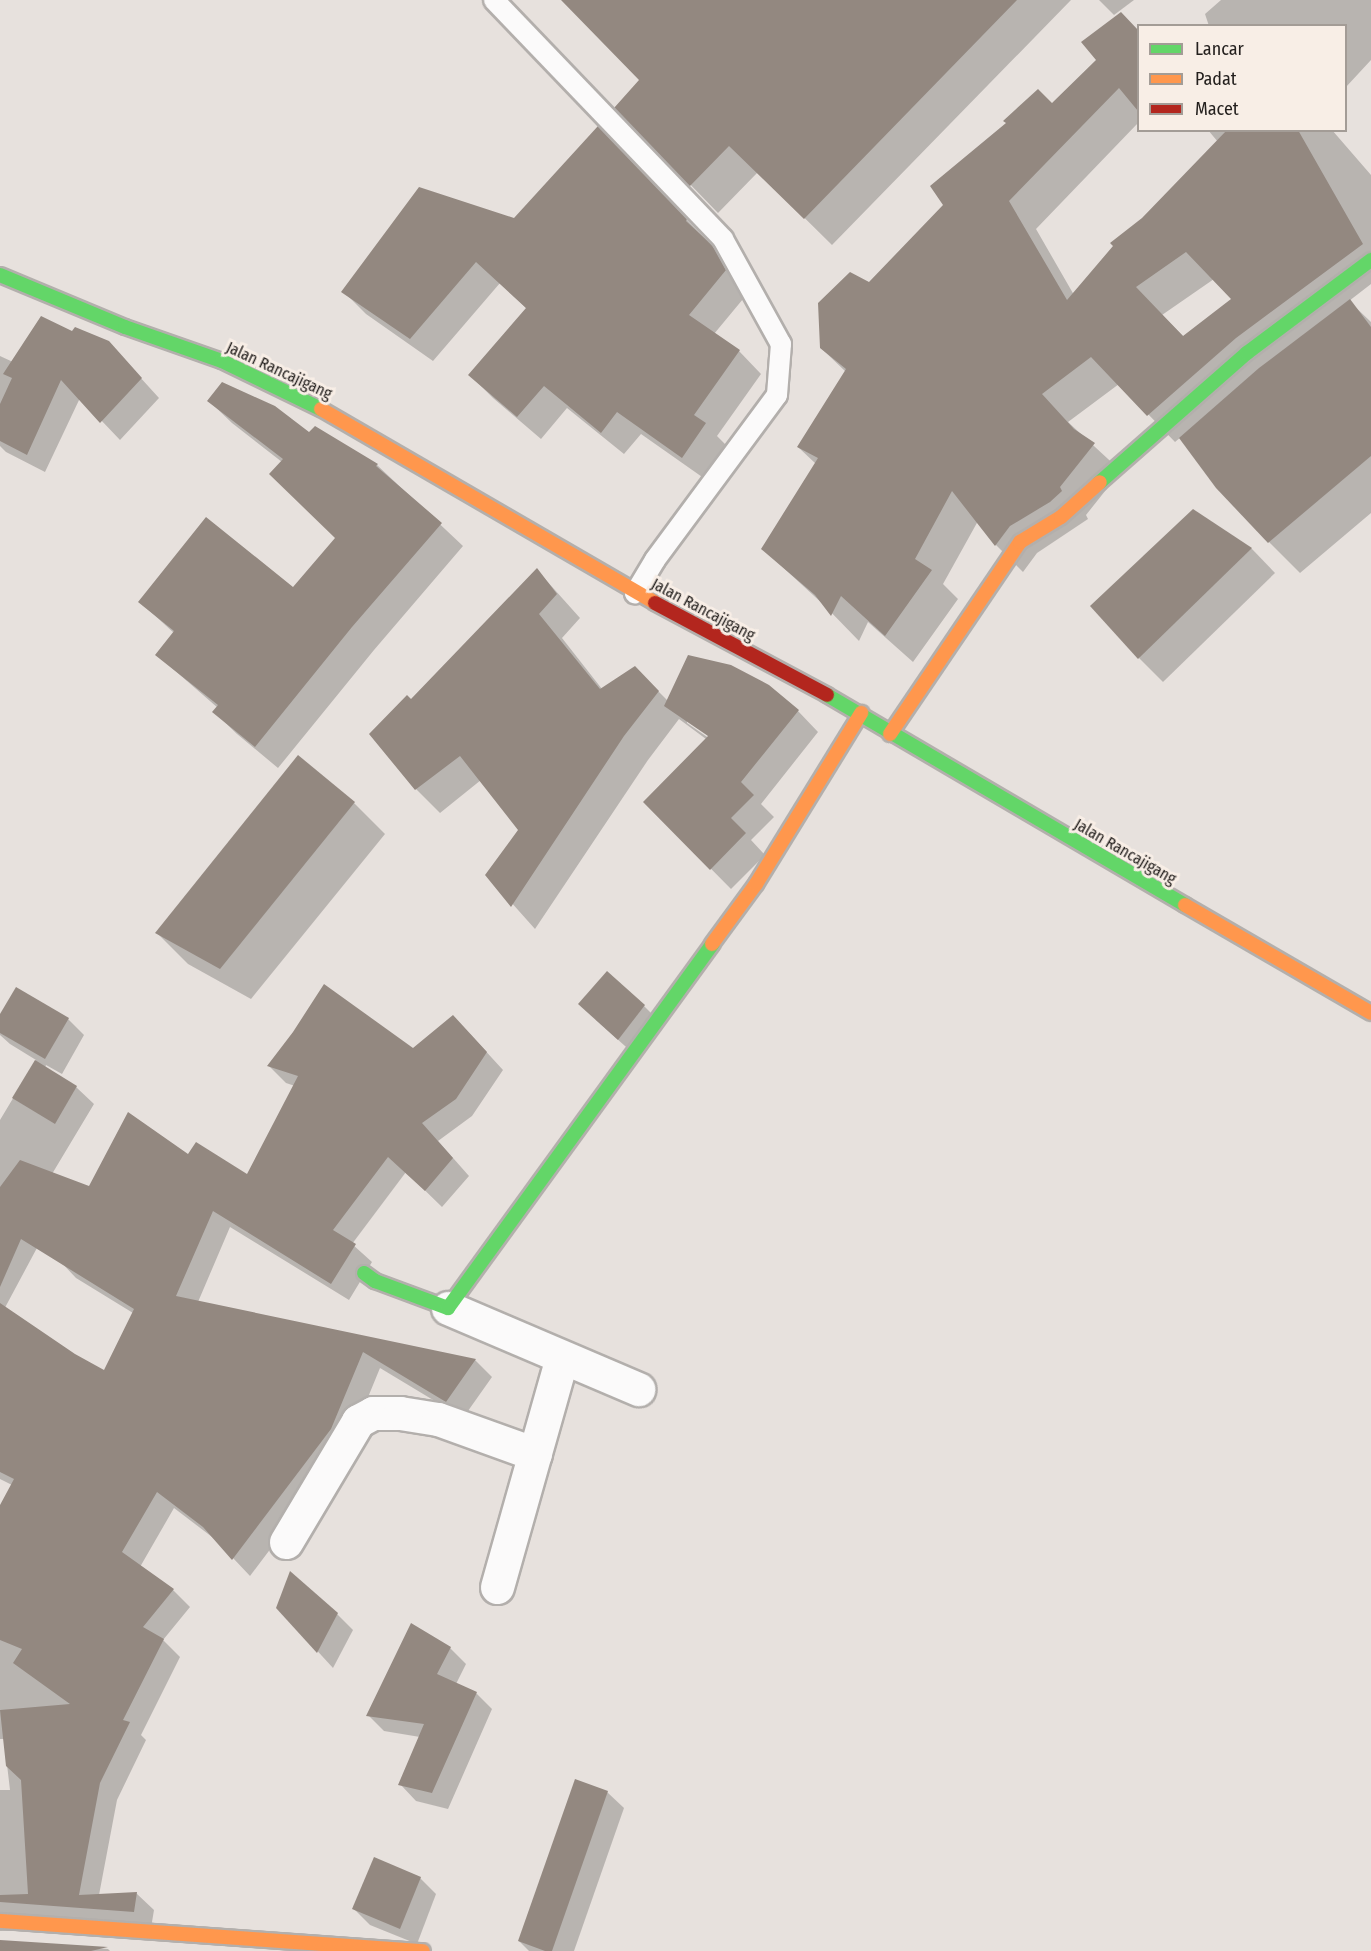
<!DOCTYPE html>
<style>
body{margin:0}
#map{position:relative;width:1371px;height:1951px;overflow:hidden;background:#e7e1dd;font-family:"Fira Sans Condensed",sans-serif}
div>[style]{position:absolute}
.shadow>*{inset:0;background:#0003}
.building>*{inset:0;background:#938880}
.roads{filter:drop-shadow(2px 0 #b3afac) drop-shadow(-2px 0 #b3afac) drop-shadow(0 2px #b3afac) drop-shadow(0 -2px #b3afac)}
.lane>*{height:20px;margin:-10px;padding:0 10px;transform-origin:10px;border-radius:10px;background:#fbfafa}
.street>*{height:33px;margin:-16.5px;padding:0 16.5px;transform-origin:16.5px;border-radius:16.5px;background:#fbfafa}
.fast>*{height:14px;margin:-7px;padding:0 7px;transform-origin:7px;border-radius:7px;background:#63d668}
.slow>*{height:14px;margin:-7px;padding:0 7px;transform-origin:7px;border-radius:7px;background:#ff974d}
.jam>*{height:14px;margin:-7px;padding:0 7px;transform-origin:7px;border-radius:7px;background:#b3261e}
span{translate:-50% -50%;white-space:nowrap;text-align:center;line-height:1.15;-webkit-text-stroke:6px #f8eee6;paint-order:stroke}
.street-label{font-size:16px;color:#24201e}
.legend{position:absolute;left:1137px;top:24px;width:210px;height:108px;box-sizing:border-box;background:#f8eee6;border:2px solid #a39c96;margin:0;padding:8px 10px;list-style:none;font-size:18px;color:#24201e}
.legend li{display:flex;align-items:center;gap:12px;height:30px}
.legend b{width:30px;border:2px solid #a39c96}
</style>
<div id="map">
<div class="shadow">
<i style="clip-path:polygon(563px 0,1071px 0,832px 245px,758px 172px,718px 213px,616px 108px,641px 80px)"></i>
<i style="clip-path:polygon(1099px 0,1134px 0,1114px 15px)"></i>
<i style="clip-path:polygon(1221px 0,1371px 0,1371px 60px,1346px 87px,1346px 26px,1209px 26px,1205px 14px)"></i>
<i style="clip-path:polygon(evenodd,1121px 14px,1138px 31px,1138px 123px,1036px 229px,1074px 295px,1218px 142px,1208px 130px,1332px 130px,1371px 175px,1371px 284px,1349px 301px,1371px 322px,1371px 513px,1300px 573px,1269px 542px,1181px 437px,1175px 442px,1119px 384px,1068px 422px,1121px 471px,1086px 515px,1088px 519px,1037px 553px,1023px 572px,996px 545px,978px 521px,943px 584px,958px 599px,913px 662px,868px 622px,859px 641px,825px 606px,763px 549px,816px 464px,798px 447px,846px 372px,821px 348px,870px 284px,1098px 60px,1121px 14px,1214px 279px,1233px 299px,1184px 337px,1162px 315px,1214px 279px)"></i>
<i style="clip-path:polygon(620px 150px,736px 271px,748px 293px,714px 334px,739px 351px,761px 374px,717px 436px,728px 447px,705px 479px,641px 434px,624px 454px,567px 408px,541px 439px,493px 398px,470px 375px,527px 309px,500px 283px,433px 361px,366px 314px,343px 291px,515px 219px)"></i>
<i style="clip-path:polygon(73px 333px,108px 342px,159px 398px,120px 440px,80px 398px,45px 472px,6px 452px,0 446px,0 356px,13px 362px)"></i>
<i style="clip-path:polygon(209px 401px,309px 434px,315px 428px,377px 465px,463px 546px,374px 650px,278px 768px,237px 734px,214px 712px,218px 708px,157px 655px,174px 633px,140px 602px,293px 590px,337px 538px,282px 462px,232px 423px)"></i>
<i style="clip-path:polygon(1193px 511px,1252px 549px,1275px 573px,1163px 682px,1139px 658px)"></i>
<i style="clip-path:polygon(evenodd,537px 570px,580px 618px,562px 638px,602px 689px,635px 668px,668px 701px,798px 711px,818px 732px,761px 804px,774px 817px,751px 840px,765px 855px,731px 889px,645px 802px,706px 739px,679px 719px,648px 760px,535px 929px,487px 875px,520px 830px,481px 780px,440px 813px,416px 789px,411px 701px,537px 570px,687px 719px,715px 739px,713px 741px,687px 723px,687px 719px)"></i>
<i style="clip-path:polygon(354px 803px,385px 834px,251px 999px,188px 964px,157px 933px)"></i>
<i style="clip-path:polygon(644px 1006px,660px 1022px,635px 1055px,596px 1020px)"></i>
<i style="clip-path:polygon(0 1017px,68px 1019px,84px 1035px,62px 1074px,46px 1065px,45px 1068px,76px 1087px,94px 1104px,52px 1174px,68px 1190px,0 1317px,0 1120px,36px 1060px,10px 1044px,0 1035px)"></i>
<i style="clip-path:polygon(470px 1034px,503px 1070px,472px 1116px,438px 1141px,469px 1176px,442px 1207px,406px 1172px,352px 1244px,372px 1262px,349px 1300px,230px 1227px,198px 1302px,475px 1360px,492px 1377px,463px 1418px,380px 1368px,348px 1446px,250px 1576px,216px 1540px,174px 1508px,140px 1567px,173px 1590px,190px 1607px,163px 1640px,180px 1657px,141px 1735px,146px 1740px,117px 1800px,99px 1895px,136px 1893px,154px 1910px,151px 1928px,0 1931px,0 1790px,10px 1790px,4px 1739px,0 1739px,0 1508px,12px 1485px,0 1479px,0 1402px,74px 1355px,105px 1372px,133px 1313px,76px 1278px,59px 1260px,189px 1156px,247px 1177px,295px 1086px,286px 1083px,269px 1066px,413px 1050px)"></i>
<i style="clip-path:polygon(278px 1608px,337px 1614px,353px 1630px,333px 1668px)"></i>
<i style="clip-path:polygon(450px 1648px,466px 1664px,456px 1684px,476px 1693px,492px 1709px,448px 1809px,416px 1801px,400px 1784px,420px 1737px,384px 1731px,368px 1715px)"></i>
<i style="clip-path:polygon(607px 1792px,624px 1808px,574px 1951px,529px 1951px,519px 1941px)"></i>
<i style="clip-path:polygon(420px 1878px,436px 1894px,417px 1944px,370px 1925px,354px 1909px)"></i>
<i style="clip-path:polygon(0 1941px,108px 1949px,110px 1951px,0 1951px)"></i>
</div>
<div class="building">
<i style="clip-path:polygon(561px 0,1017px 0,804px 219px,729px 146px,689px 187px,614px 108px,639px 80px)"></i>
<i style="clip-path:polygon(evenodd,1121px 12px,1138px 30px,1138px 111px,1119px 88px,1009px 201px,1067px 300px,1113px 246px,1110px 243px,1142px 218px,1227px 130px,1298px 130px,1363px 244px,1236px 338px,1147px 416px,1091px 357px,1042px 394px,1074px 429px,1095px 443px,1060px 487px,1062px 491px,1050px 502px,1010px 526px,995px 546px,952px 491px,915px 559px,932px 570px,885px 636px,841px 596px,831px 616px,815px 595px,761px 549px,818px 458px,797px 447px,846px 369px,820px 348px,818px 303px,850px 272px,869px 282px,943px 205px,930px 186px,1006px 123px,1003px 121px,1038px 89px,1052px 103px,1096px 60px,1081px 42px,1121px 12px,1186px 252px,1231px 299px,1183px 336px,1136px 287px,1186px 252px)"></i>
<i style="clip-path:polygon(598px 126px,687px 219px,686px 221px,713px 246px,726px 270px,689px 315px,740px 350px,694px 415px,706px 423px,682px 458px,617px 412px,601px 433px,544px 386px,517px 417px,468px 375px,526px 308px,476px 262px,410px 339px,341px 292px,419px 187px,514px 218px)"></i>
<i style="clip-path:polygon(1350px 299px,1371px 327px,1371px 456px,1268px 543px,1216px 488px,1179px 438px,1259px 368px)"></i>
<i style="clip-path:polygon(41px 316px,72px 331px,75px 327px,109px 341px,142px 378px,100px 423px,61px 380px,27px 455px,0 441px,0 404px,12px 378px,3px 374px)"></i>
<i style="clip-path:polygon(222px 382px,275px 406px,309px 432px,315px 426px,378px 464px,376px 466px,442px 523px,352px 627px,255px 747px,212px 712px,218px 705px,155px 655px,174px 631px,138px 602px,206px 517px,293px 587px,335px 538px,269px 474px,283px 459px,207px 401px)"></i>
<i style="clip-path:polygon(1193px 509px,1252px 548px,1138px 659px,1090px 606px)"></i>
<i style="clip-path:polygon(537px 568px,557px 594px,539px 614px,600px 689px,635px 666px,659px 691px,624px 736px,511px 907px,485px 875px,518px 830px,460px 756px,415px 790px,369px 734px,407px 695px,411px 699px)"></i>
<i style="clip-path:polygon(688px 655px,731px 665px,769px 685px,799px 710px,741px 782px,754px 795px,731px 818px,746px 833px,710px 870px,643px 802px,708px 736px,664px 706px)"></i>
<i style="clip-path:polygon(298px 755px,355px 802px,220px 969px,155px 933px)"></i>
<i style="clip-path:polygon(607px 971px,645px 1005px,618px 1040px,578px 1004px)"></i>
<i style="clip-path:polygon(324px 984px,413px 1048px,453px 1015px,487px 1052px,456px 1099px,422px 1123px,453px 1158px,425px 1191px,388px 1157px,333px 1230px,356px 1244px,331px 1284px,213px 1211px,176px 1296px,476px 1359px,446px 1402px,363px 1352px,331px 1429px,232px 1560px,203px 1527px,157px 1492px,122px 1552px,174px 1589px,143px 1627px,164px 1639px,123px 1720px,130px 1722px,100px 1783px,79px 1895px,137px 1892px,134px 1912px,0 1902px,0 1895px,28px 1894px,21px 1780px,6px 1766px,0 1710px,70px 1704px,13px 1663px,22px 1649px,0 1640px,0 1505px,14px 1479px,0 1472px,0 1303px,75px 1354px,104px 1370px,134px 1309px,21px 1239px,0 1287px,0 1187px,20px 1160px,89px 1186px,128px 1112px,188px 1154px,196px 1142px,247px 1174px,298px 1076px,267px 1066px,293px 1032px)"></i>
<i style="clip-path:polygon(16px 987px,69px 1018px,45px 1059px,0 1033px,0 1014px)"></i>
<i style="clip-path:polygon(35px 1060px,77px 1086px,55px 1124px,12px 1098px)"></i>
<i style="clip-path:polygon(290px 1571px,338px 1613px,317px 1653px,276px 1608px)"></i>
<i style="clip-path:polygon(411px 1623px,451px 1647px,437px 1674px,477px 1692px,432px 1793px,398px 1785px,424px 1724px,366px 1716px)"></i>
<i style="clip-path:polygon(575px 1779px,608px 1791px,552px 1951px,545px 1951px,518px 1941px)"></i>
<i style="clip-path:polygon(374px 1857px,421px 1877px,400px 1929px,352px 1909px)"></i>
<i style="clip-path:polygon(0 1940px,108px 1947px,91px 1951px,0 1951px)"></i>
</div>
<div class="roads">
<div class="lane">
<i style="left:494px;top:0;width:331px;rotate:46.2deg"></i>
<i style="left:723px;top:239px;width:120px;rotate:61.1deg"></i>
<i style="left:781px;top:344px;width:51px;rotate:94.5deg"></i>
<i style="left:777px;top:395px;width:205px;rotate:126.5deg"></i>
<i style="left:655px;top:560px;width:39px;rotate:121deg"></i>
</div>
<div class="street">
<i style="left:448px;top:1308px;width:207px;rotate:23.1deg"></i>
<i style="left:286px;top:1542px;width:141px;rotate:-59.2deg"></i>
<i style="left:358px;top:1421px;width:17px;rotate:-28deg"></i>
<i style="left:373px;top:1413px;width:27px"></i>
<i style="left:400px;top:1413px;width:38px;rotate:9deg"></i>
<i style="left:438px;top:1419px;width:103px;rotate:19.8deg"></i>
<i style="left:497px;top:1587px;width:238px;rotate:-74.2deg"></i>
</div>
<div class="fast">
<i style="left:0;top:275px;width:135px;rotate:22.6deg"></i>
<i style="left:125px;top:327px;width:103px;rotate:19.3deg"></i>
<i style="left:222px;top:361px;width:110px;rotate:25.9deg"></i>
<i style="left:1100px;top:482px;width:196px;rotate:-41.3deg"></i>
<i style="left:1247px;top:353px;width:155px;rotate:-36.9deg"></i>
<i style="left:827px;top:695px;width:415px;rotate:30.4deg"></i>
<i style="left:364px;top:1273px;width:14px;rotate:36deg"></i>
<i style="left:375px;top:1281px;width:78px;rotate:20.3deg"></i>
<i style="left:448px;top:1308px;width:450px;rotate:-54deg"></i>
</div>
<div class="slow">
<i style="left:321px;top:409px;width:386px;rotate:30.1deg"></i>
<i style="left:890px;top:734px;width:232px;rotate:-55.9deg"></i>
<i style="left:1020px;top:542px;width:48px;rotate:-31.4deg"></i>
<i style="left:1061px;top:517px;width:52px;rotate:-41.9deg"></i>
<i style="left:1185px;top:905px;width:215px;rotate:30.1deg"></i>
<i style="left:712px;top:944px;width:74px;rotate:-53.7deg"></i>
<i style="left:756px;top:884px;width:201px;rotate:-58.4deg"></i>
<i style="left:0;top:1921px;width:424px;rotate:4.1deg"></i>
</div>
<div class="jam">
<i style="left:655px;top:603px;width:195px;rotate:28.1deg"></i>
</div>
</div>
<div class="street-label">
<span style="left:279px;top:371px;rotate:25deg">Jalan Rancajigang</span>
<span style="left:703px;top:610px;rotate:28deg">Jalan Rancajigang</span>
<span style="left:1125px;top:852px;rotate:30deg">Jalan Rancajigang</span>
</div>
<ul class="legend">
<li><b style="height:8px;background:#63d668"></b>Lancar</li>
<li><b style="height:8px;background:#ff974d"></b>Padat</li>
<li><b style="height:8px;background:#b3261e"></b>Macet</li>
</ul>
</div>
